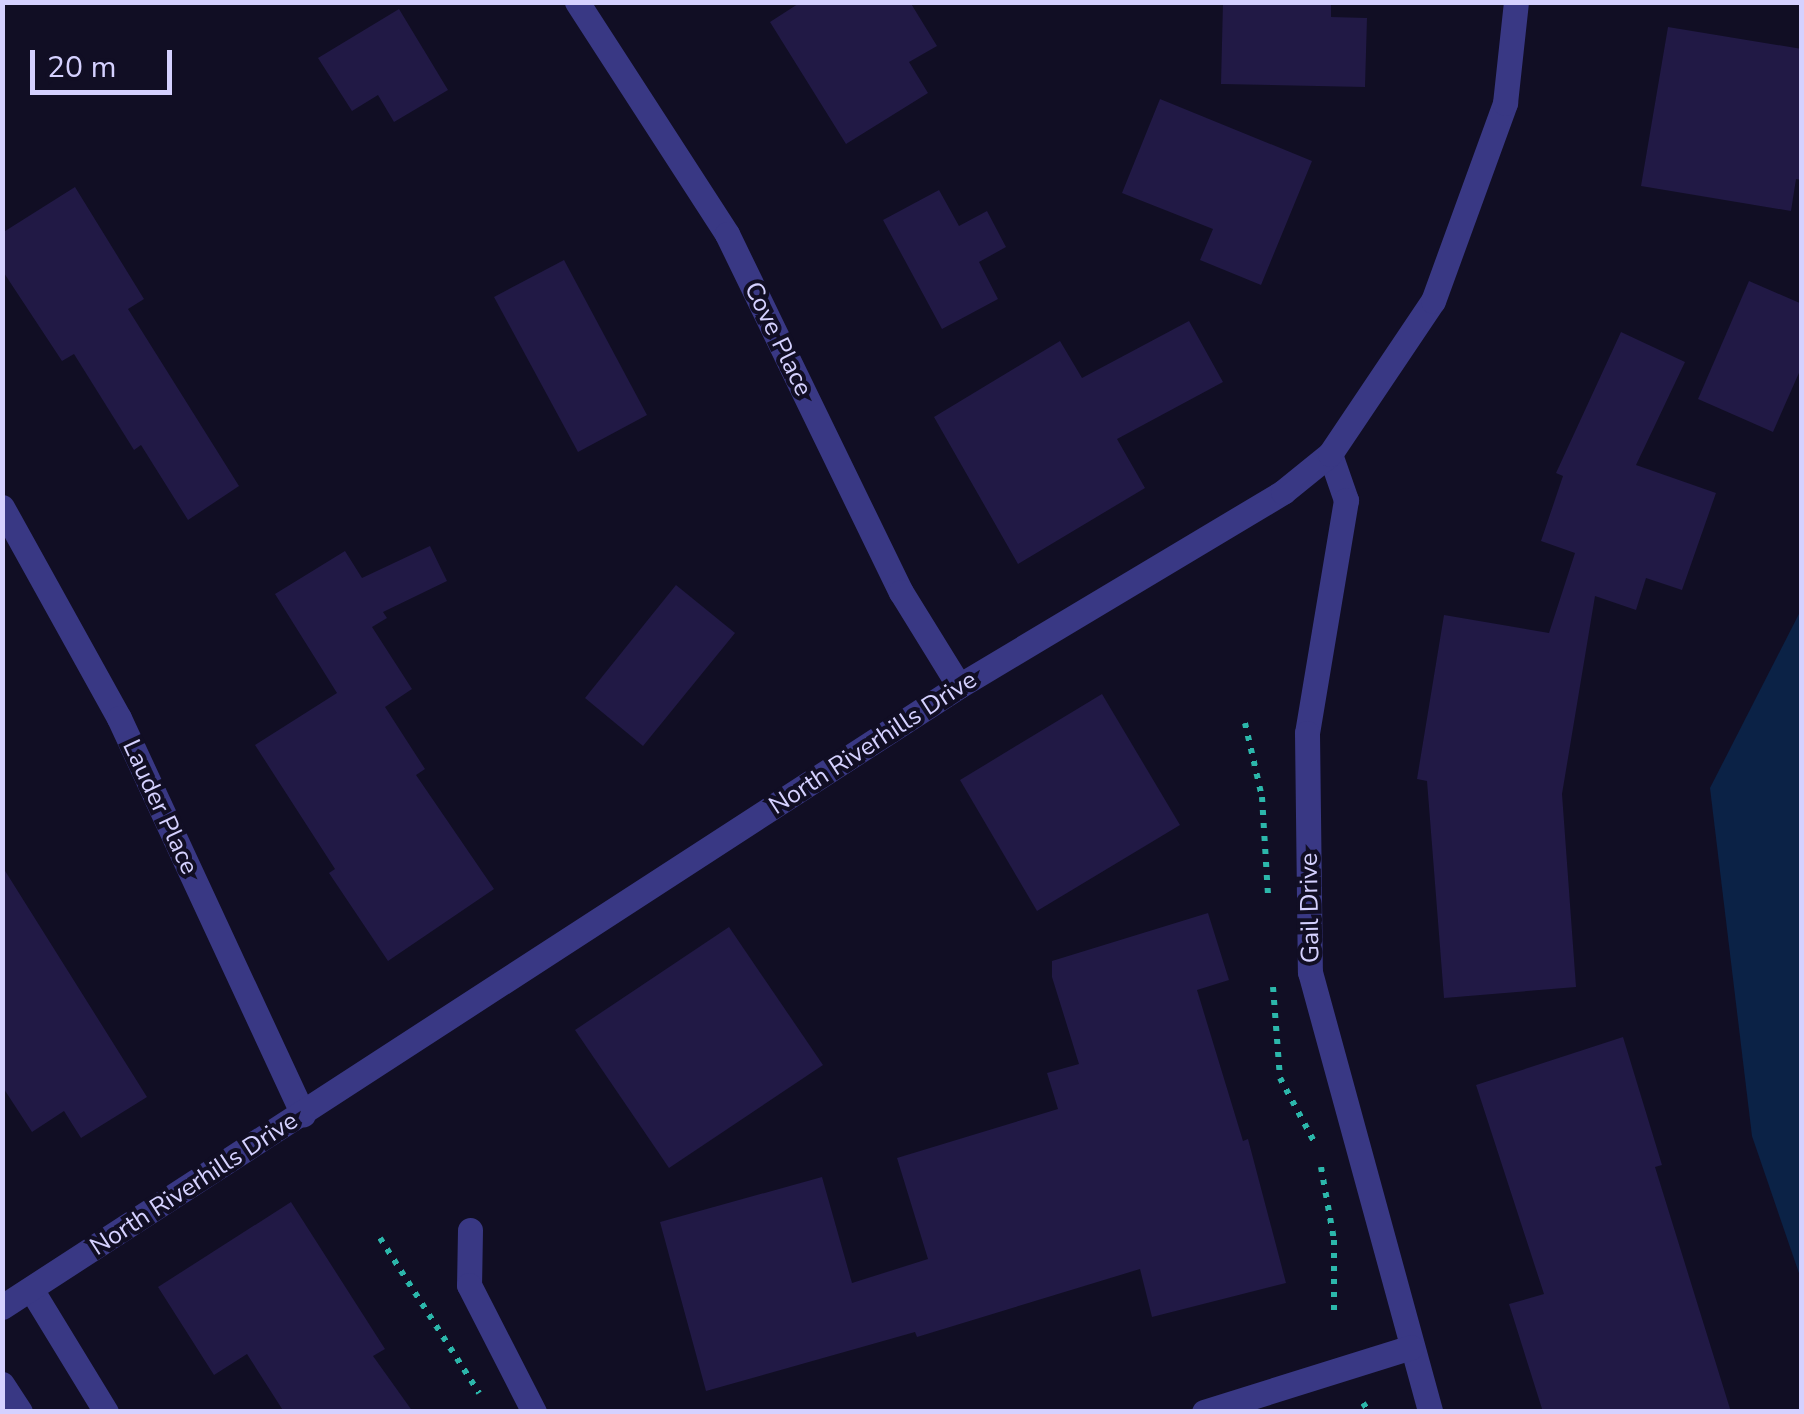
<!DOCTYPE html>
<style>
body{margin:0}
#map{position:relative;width:1804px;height:1414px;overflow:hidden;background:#110e24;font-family:"Nunito Sans",sans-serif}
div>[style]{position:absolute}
.water>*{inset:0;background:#0b2246}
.building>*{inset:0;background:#211945}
.path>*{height:6px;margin-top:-3px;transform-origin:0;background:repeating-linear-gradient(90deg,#2cb7ab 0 5px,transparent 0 13px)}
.minor>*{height:25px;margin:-12.5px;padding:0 12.5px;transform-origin:12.5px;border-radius:12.5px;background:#393884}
span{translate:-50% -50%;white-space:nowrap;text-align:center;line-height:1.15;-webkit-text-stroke:8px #110e24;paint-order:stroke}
.street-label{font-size:25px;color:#d5d1ff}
.frame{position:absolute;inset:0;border:5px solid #d5d1ff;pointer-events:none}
.scale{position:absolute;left:30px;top:50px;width:142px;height:45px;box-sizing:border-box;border:5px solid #d5d1ff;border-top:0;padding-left:12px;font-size:30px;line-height:35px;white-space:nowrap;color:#d5d1ff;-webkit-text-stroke:8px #110e24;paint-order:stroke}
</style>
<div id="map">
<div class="water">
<i style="clip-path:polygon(1801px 610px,1802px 611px,1801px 1279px,1752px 1136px,1710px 788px)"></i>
</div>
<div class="building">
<i style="clip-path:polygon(801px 2px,910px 2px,937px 46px,909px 62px,928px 93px,846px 144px,770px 22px)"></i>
<i style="clip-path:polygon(1223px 2px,1331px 2px,1331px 17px,1367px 18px,1365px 87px,1221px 84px)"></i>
<i style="clip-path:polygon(399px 9px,448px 90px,394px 122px,378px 95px,352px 111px,318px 58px)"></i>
<i style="clip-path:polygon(1668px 27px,1802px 49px,1802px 180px,1796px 179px,1791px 211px,1641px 186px)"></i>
<i style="clip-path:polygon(1160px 99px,1312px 161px,1261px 285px,1200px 260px,1213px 229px,1122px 193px)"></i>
<i style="clip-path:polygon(75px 187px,144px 299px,128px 309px,239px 486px,188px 520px,141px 445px,134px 450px,74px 354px,62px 361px,2px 270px,2px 233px)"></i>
<i style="clip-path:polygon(939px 190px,959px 226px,987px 211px,1006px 247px,979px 262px,998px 299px,942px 329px,883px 220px)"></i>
<i style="clip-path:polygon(564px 260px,647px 415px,578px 452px,494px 297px)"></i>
<i style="clip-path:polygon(1749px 281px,1802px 304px,1802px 366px,1773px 432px,1698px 399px)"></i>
<i style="clip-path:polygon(1189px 321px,1223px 382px,1117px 439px,1145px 488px,1018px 564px,934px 417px,1060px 341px,1082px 378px)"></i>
<i style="clip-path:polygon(1621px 332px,1685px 362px,1636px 465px,1716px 493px,1682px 590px,1646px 578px,1636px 610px,1595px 596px,1562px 794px,1576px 987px,1444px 998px,1427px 781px,1417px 779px,1444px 615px,1549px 633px,1575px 553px,1541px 541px,1563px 476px,1556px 473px)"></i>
<i style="clip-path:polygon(430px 546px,447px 581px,383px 612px,387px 618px,372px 627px,412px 689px,385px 707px,425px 769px,416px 775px,494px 889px,388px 961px,329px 873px,335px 869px,255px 745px,337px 693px,275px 594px,345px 551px,362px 578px)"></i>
<i style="clip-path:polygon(676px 585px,735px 633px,643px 746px,585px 698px)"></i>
<i style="clip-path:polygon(1102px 694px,1180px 825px,1037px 911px,960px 780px)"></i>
<i style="clip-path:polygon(2px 866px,147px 1097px,81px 1138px,64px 1111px,32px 1132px,2px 1086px)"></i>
<i style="clip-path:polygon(1208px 913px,1229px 980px,1197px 990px,1243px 1141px,1248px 1139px,1286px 1283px,1152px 1317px,1140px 1269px,917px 1337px,915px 1332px,706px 1391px,660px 1222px,822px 1177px,852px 1283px,928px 1259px,897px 1158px,1058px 1109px,1047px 1073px,1079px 1064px,1052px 977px,1052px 961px)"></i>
<i style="clip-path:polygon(729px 927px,823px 1065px,669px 1168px,575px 1030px)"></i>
<i style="clip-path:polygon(1623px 1037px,1662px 1165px,1655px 1167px,1731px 1412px,1543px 1412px,1509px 1304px,1544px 1294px,1476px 1085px)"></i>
<i style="clip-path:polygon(291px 1202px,385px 1349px,373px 1356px,413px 1412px,284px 1412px,247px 1354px,214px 1375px,158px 1287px)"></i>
</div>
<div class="path">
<i style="left:1245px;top:723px;width:76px;rotate:77.1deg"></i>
<i style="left:1262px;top:797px;width:98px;rotate:86.5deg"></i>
<i style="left:1273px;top:987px;width:91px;rotate:85.6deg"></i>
<i style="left:1280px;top:1078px;width:76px;rotate:61.8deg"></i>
<i style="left:1321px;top:1167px;width:74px;rotate:79.9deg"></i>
<i style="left:1334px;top:1240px;width:77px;rotate:90deg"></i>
<i style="left:380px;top:1238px;width:184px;rotate:57.4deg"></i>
<i style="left:1363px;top:1403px;width:11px;rotate:56deg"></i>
</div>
<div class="minor">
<i style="left:577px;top:2px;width:276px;rotate:57.1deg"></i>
<i style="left:727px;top:234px;width:398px;rotate:64.1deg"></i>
<i style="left:901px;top:592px;width:110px;rotate:58.3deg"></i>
<i style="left:1330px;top:454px;width:49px;rotate:70.8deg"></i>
<i style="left:1346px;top:500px;width:236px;rotate:99.5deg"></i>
<i style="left:1307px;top:733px;width:239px;rotate:89.3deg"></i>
<i style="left:1310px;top:972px;width:456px;rotate:74.7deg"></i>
<i style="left:2px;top:507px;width:241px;rotate:61deg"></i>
<i style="left:119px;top:718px;width:437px;rotate:65.1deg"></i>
<i style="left:470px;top:1230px;width:55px;rotate:91deg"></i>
<i style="left:469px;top:1285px;width:143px;rotate:62.9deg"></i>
<i style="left:31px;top:1289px;width:144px;rotate:58.6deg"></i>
<i style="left:2px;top:1307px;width:1141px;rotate:-32.98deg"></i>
<i style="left:959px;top:686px;width:378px;rotate:-30.9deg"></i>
<i style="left:1283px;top:492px;width:60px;rotate:-39deg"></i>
<i style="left:1330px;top:454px;width:184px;rotate:-56.1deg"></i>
<i style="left:1433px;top:301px;width:211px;rotate:-70deg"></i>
<i style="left:1505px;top:103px;width:102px;rotate:-83.8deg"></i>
<i style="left:2px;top:1384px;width:33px;rotate:57deg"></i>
<i style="left:1204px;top:1412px;width:217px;rotate:-17.4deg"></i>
</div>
<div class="street-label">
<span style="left:778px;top:339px;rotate:64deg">Cove Place</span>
<span style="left:873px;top:743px;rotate:-33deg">North Riverhills Drive</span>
<span style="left:160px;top:807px;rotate:65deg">Lauder Place</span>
<span style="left:1310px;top:908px;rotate:-91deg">Gail Drive</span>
<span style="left:194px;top:1184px;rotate:-33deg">North Riverhills Drive</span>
</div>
<div class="frame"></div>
<div class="scale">20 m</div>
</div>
